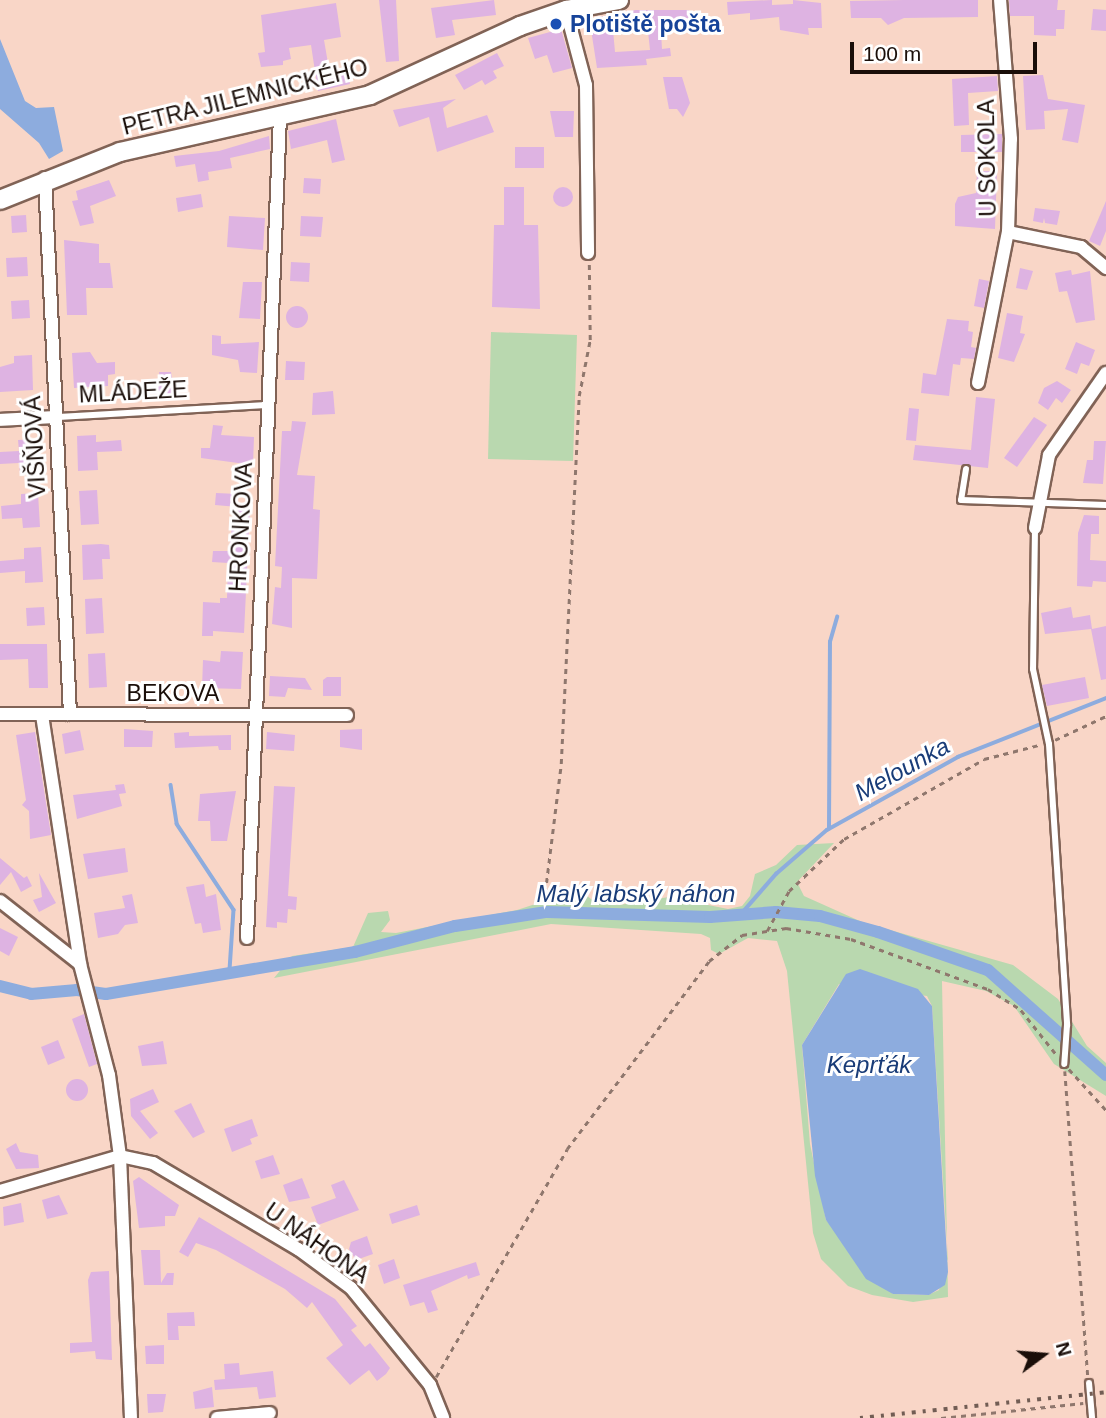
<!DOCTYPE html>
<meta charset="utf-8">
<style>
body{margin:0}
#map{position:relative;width:1106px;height:1418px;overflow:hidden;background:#f9d6c7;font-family:Helvetica,sans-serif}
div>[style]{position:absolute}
.green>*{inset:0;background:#b9d8af}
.water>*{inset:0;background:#8dacde}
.stream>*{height:3.5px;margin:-1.75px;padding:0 1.75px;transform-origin:1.75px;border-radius:1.75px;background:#8dacde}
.canal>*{height:12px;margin:-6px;padding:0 6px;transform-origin:6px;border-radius:6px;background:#8dacde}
.building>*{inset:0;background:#deb3e2}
.round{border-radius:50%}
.path>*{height:2.5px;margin-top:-1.25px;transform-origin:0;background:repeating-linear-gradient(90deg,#8f776d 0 5px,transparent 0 10px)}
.roads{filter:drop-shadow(2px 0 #816356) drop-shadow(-2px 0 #816356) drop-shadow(0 2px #816356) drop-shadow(0 -2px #816356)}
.lane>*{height:6px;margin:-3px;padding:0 3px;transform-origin:3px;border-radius:3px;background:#fff}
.street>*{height:12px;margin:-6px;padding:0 6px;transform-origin:6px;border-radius:6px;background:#fff}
.secondary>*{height:18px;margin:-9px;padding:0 9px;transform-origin:9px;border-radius:9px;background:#fff}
.rail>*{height:3.5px;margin-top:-1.75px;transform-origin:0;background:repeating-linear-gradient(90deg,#725d54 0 3.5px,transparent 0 10.5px)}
.dots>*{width:19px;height:19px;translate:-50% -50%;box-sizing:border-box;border:4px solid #fff;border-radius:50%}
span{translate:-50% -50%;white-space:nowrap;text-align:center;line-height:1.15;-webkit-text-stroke:6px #fff;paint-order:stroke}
.transit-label{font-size:23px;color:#164399;font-weight:700}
.left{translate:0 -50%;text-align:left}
.street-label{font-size:23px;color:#1a0e09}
.water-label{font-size:24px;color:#193c78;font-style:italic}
.north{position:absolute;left:1008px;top:1320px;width:70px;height:70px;-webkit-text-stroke:5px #fff;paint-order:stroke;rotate:74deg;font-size:19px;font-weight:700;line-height:28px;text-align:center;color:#1a0e09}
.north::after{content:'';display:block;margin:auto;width:24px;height:32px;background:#1a0e09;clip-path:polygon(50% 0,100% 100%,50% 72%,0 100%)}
.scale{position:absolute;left:850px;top:42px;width:187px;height:32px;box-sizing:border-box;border:4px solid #1a0e09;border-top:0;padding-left:9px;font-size:21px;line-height:24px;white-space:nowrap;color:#1a0e09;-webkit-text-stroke:5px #fff;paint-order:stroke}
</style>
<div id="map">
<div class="green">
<i style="clip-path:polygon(491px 332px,577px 335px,573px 461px,488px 459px)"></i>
<i style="clip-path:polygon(evenodd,834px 843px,797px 882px,804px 896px,862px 922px,1013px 965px,1058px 999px,1087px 1046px,1106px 1063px,1106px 1096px,1054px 1064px,1014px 1006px,986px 991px,942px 981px,948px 1297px,913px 1302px,872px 1295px,848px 1286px,821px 1259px,813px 1233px,787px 971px,777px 941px,748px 938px,719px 954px,711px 950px,710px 938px,701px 934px,551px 924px,274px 978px,292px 956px,353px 947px,368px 913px,388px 911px,390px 920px,381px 932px,396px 933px,517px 910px,566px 894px,586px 895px,596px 903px,619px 905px,669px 897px,728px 909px,742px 906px,750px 896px,755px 874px,776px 865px,797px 845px,834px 843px,839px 984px,927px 996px,932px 1006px,948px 1259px,939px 1290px,928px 1295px,893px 1294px,826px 1220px,810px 1144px,802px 1045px,839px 984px)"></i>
</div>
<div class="water">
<i style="clip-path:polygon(0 39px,25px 101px,36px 108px,54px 107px,63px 151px,49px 159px,39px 143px,0 109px)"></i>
<i style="clip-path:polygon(860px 969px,918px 989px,932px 1006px,948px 1272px,945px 1285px,929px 1295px,893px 1294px,866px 1279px,826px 1220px,815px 1176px,802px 1045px,846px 974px)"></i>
</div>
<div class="stream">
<i style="left:171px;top:785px;width:39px;rotate:81deg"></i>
<i style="left:177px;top:824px;width:103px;rotate:56.5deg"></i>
<i style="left:234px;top:910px;width:60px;rotate:93.8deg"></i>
<i style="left:829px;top:829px;width:187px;rotate:-89.7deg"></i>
<i style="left:830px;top:642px;width:26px;rotate:-74deg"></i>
<i style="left:742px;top:913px;width:52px;rotate:-48.9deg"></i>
<i style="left:776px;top:874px;width:67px;rotate:-40.8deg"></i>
<i style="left:827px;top:830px;width:150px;rotate:-29.1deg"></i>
<i style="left:958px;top:757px;width:159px;rotate:-21.7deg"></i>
</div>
<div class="canal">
<i style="left:0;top:986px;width:32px;rotate:14deg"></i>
<i style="left:31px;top:994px;width:46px;rotate:-5deg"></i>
<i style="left:77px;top:990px;width:29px;rotate:8deg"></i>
<i style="left:106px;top:994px;width:253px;rotate:-9.6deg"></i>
<i style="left:355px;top:952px;width:103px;rotate:-14.6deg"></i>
<i style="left:455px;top:926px;width:93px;rotate:-8.7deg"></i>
<i style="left:547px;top:912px;width:163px;rotate:1.8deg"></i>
<i style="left:710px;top:917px;width:66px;rotate:-4.3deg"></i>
<i style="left:776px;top:912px;width:44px;rotate:5.2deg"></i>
<i style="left:820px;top:916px;width:60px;rotate:15.4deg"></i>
<i style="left:878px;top:932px;width:116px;rotate:19.1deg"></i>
<i style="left:988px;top:970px;width:158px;rotate:41.7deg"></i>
</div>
<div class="building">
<i style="clip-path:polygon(379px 0,396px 0,399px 61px,386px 62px)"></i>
<i style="clip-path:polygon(494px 0,496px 15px,452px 20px,455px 35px,436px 38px,431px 8px)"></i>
<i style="clip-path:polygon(772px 0,772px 5px,793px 4px,793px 0,821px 3px,822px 28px,808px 28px,809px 35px,780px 30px,779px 17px,750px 20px,750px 13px,728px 15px,727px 2px)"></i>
<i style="clip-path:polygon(904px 0,978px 0,978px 17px,904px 18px,888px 25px,881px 18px,851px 18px,850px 1px)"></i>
<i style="clip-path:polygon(1009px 0,1058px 0,1057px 10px,1065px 10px,1064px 29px,1056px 29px,1056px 36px,1034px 35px,1034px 16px,1010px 16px)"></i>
<i style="clip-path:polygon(336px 3px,341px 37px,324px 40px,329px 69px,333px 68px,333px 75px,347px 72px,350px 84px,318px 91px,311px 45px,289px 48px,291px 59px,283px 61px,283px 65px,261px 67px,258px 53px,265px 52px,261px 15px)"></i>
<i style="clip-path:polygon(1093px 9px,1106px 10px,1106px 31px,1091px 30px)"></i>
<i style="clip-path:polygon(evenodd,636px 10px,689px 10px,690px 30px,661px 32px,662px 49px,670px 48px,671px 56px,646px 59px,647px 65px,597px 68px,590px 23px,594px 18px,636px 10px,647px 22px,650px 50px,615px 52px,613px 30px,619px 29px,618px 25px,647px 22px)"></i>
<i style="clip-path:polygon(561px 29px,572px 68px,553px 73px,547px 55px,535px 59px,528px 38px)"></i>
<i style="clip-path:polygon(497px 53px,504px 66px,493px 71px,497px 78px,485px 85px,482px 80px,464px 90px,455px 75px)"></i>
<i style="clip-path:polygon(1043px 75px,1048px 99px,1085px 105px,1078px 143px,1062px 140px,1068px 109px,1044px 111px,1045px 129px,1026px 130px,1023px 76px)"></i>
<i style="clip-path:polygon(997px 76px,998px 91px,968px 93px,969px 125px,954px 126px,952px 79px)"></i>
<i style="clip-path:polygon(663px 77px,682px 77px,690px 103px,683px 117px,677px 109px,669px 109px)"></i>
<i style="clip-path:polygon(456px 99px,443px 108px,447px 128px,487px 115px,494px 132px,437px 152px,429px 117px,399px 127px,393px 110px)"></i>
<i style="clip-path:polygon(550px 111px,574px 111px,573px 137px,555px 137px)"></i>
<i style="clip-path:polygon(336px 119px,345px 160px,332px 163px,327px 140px,291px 149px,288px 131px)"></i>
<i style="clip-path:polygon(1002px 134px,1002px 152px,961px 152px,961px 135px)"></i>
<i style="clip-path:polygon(269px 136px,270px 149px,230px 158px,232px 168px,208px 172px,209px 180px,198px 182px,195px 164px,176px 167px,174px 156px,219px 151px)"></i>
<i style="clip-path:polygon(515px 147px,544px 147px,544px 168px,515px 168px)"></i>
<i style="clip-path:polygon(977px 171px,997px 171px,995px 229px,955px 226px,955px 204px,958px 197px,976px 193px)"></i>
<i style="clip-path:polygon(304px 178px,321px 179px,320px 194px,303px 193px)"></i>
<i style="clip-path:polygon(109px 180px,116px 196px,90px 206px,94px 223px,80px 226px,72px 201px,78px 200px,76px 191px)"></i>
<i class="round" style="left:553px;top:187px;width:20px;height:20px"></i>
<i style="clip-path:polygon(504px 187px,524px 187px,524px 225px,538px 225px,540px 309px,492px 307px,494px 225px,504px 225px)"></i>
<i style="clip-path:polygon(201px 194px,203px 207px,178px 212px,176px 198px)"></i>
<i style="clip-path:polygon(1106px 201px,1106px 231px,1100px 246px,1089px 241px)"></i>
<i style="clip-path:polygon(1035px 208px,1060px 211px,1057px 225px,1045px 223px,1044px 218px,1043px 223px,1033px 221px)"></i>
<i style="clip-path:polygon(26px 215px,27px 232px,12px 233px,11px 216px)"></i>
<i style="clip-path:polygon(229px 216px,265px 218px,263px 250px,227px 247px)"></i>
<i style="clip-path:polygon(301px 216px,323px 217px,321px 237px,300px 236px)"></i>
<i style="clip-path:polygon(64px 240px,99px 244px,99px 263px,110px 263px,113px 288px,86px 288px,87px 315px,67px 315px)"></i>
<i style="clip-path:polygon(27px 257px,28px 276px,7px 277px,6px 258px)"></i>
<i style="clip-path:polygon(291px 262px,310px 263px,309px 282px,290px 281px)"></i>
<i style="clip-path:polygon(1020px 268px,1033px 271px,1027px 290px,1016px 288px)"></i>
<i style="clip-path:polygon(1071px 270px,1072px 275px,1090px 271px,1095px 320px,1076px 323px,1067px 291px,1059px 292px,1055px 273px)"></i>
<i style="clip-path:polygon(979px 279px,989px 281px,984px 308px,974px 306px)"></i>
<i style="clip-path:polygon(243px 282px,262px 282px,260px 319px,239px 318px)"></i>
<i style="clip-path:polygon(29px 300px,30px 318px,12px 319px,11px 301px)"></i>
<i class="round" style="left:286px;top:306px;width:22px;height:22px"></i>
<i style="clip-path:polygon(1007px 313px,1023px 316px,1020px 333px,1025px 334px,1014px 362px,998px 358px)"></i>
<i style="clip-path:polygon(947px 319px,969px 321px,968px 331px,973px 332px,971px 347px,976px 348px,974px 359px,961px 358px,960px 365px,953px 364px,949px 396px,921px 393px,923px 373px,936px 375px)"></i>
<i style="clip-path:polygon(212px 335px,221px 336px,221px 344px,259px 342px,257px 373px,240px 372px,238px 360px,212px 355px)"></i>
<i style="clip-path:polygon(1076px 342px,1095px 350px,1089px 366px,1081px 363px,1077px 374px,1065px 369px)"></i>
<i style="clip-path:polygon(90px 352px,97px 363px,115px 362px,115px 374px,108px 375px,108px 386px,74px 388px,72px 353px)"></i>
<i style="clip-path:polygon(32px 355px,33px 390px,0 392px,0 367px,14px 363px,14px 356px)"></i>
<i style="clip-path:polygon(286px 361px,305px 362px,304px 380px,285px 380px)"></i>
<i style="clip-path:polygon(159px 372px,171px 372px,172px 378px,176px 378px,177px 394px,149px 394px,160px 381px)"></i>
<i style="clip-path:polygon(1057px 381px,1071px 390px,1062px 403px,1056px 398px,1048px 410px,1038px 403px,1044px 388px)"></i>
<i style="clip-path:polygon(333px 391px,335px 414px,312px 415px,313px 393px)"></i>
<i style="clip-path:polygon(976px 397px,995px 399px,988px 468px,913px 460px,915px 445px,971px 450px)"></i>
<i style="clip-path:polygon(909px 408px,919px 409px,916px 441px,906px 440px)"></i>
<i style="clip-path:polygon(1034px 417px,1047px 425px,1017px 467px,1004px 458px)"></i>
<i style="clip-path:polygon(292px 421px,306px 422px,297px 475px,315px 476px,313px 509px,320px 510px,317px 579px,292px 578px,292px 628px,272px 624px,275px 587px,281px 588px,282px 567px,275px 566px,282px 431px,291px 431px)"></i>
<i style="clip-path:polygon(213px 425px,223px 426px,221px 435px,254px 437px,253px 465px,201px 458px,201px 448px,210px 448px)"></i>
<i style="clip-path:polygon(96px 435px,96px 442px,121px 440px,122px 451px,97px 452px,98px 470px,78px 471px,77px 436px)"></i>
<i style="clip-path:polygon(36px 439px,37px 473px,20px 474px,19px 463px,0 464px,0 452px,19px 451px,18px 440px)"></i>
<i style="clip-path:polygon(1094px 441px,1106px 441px,1103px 484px,1083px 483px,1087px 460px,1093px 460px)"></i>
<i style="clip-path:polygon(97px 490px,99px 524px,81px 525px,79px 491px)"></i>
<i style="clip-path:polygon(38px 493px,40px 527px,23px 528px,22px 518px,2px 519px,1px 506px,21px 504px,21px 494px)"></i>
<i style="clip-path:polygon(216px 493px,238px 494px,238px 507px,215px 505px)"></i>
<i style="clip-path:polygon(234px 508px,250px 509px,244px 633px,213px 631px,213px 636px,202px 636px,203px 602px,220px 603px,220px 598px,227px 598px,228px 563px,212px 562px,213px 551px,229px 551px)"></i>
<i style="clip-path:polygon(1084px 515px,1099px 516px,1099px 534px,1091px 534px,1090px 560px,1106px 561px,1106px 582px,1093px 581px,1092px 587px,1077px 586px,1078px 533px)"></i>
<i style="clip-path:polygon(101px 544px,109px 545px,110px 559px,102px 559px,103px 579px,83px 580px,82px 545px)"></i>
<i style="clip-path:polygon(41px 547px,43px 582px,25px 583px,25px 571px,0 573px,0 561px,24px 559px,24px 548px)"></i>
<i style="clip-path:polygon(102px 598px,104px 633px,86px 634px,85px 599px)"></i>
<i style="clip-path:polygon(44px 607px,45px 625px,27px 626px,26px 608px)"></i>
<i style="clip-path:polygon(1071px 607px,1073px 618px,1090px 615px,1092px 629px,1106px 626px,1106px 679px,1101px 680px,1091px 629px,1045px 634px,1041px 613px)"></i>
<i style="clip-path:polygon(0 644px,47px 644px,48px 688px,29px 688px,28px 659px,0 660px)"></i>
<i style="clip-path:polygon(221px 651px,243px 652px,241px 689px,202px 688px,203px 660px,220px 662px)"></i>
<i style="clip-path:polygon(105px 653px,107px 687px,89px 688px,88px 654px)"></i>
<i style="clip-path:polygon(270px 676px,305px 678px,312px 690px,288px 688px,285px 697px,269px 696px)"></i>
<i style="clip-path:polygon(327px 677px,341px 677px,341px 696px,323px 696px,323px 680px)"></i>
<i style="clip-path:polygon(1085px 677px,1089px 698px,1047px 706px,1042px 685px)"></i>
<i style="clip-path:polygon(124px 729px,153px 731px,152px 747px,124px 747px)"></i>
<i style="clip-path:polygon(362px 729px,362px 750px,340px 747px,340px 730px)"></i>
<i style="clip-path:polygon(80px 730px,84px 750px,65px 754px,62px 734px)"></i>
<i style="clip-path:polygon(35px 732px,51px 835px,30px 839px,29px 811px,22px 805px,26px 800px,16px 735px)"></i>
<i style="clip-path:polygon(189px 732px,189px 736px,231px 735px,231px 750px,219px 750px,218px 746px,175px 748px,174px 733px)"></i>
<i style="clip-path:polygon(267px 732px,295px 735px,294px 751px,266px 749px)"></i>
<i style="clip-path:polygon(124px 784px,126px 793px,119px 794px,122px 806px,77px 819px,73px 795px,116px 790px,115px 785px)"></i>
<i style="clip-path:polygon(274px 786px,295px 787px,288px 896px,297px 897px,296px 910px,288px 909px,287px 923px,277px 922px,277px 928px,266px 927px)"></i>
<i style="clip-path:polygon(236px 791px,227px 841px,211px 841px,210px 821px,198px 821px,200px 794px)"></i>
<i style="clip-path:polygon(125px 848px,128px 872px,88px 879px,83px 854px)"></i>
<i style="clip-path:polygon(0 858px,24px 878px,27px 876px,32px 886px,21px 892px,11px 872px,0 885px)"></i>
<i style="clip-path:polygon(39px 873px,56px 903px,39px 912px,33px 900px,42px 897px)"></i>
<i style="clip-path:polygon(204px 884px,206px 897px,216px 894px,221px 930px,203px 933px,201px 923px,195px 924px,186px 887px)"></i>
<i style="clip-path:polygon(132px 894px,138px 923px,125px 925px,118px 934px,98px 938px,94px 913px,125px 908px,122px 896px)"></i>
<i style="clip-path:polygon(0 928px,18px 937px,9px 956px,0 951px)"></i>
<i style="clip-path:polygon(84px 1014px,97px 1064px,89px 1067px,72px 1019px)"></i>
<i style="clip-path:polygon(58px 1040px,65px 1058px,48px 1065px,41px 1047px)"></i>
<i style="clip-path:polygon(163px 1041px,167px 1064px,142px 1066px,138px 1046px)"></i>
<i class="round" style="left:66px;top:1079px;width:22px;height:22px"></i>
<i style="clip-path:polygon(153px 1089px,159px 1102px,140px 1111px,158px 1133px,150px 1139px,131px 1116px,130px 1099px)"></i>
<i style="clip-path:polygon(191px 1103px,205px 1132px,193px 1138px,174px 1111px)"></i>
<i style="clip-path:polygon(252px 1119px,258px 1136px,250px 1139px,252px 1144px,232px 1152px,224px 1129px)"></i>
<i style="clip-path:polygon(16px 1143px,20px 1152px,38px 1155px,39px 1168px,16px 1169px,6px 1149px)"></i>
<i style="clip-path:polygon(273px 1155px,280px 1174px,261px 1179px,255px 1161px)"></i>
<i style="clip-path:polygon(139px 1177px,179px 1205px,175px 1216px,165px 1216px,165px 1226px,139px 1228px,133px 1181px)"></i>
<i style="clip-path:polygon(302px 1178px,310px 1198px,289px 1202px,283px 1185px)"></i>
<i style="clip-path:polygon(344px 1180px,359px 1210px,318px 1225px,311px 1207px,336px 1198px,331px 1185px)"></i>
<i style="clip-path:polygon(59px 1195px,68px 1214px,47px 1219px,42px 1200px)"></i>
<i style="clip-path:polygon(21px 1203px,24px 1222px,4px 1226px,3px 1207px)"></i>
<i style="clip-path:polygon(417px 1205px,420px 1215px,392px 1224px,389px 1214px)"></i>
<i style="clip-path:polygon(199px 1217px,335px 1299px,357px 1326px,351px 1330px,365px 1347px,370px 1343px,390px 1368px,386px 1374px,377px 1381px,369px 1370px,350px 1385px,326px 1358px,343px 1345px,312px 1302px,307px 1308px,285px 1289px,216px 1250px,196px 1243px,188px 1257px,179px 1252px)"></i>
<i style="clip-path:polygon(367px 1236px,373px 1254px,356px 1260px,349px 1249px,351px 1242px)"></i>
<i style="clip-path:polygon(141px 1250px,160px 1250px,161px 1283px,167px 1273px,174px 1273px,173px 1285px,144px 1285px)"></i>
<i style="clip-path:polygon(394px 1259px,400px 1278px,384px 1284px,378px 1265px)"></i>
<i style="clip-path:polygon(476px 1262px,480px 1275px,468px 1279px,467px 1275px,431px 1291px,438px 1310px,428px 1313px,424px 1302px,410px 1306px,403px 1285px)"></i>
<i style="clip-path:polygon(109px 1271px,112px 1360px,96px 1359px,95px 1351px,70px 1353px,70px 1343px,92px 1342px,88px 1280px,91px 1272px)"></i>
<i style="clip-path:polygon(194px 1312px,195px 1326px,178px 1326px,179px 1340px,168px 1340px,167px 1313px)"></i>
<i style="clip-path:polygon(164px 1345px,164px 1364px,146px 1364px,145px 1346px)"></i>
<i style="clip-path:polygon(239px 1363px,240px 1375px,273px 1371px,276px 1397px,259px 1399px,257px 1387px,215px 1390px,214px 1380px,225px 1379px,224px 1364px)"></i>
<i style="clip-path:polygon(212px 1387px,214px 1407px,195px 1409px,193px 1392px)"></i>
<i style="clip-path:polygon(147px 1394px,166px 1394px,163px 1412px,148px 1413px)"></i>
</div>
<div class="path">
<i style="left:1055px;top:740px;width:56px;rotate:-25.2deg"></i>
<i style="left:545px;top:893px;width:130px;rotate:-82.9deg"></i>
<i style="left:561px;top:764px;width:368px;rotate:-87.2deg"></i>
<i style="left:579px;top:396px;width:57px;rotate:-78.9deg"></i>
<i style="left:590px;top:340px;width:77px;rotate:-90.7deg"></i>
<i style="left:767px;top:931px;width:46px;rotate:-61.2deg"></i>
<i style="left:789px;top:891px;width:76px;rotate:-43.4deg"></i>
<i style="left:844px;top:839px;width:161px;rotate:-29.7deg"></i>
<i style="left:984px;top:759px;width:57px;rotate:-14.3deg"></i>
<i style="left:1069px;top:1069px;width:55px;rotate:47.9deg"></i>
<i style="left:1065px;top:1071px;width:305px;rotate:85.7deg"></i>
<i style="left:436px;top:1377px;width:263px;rotate:-60.1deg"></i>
<i style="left:567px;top:1149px;width:236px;rotate:-52.9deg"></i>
<i style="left:709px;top:961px;width:42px;rotate:-38.2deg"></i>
<i style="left:742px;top:935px;width:45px;rotate:-9deg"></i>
<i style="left:786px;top:928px;width:66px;rotate:9.6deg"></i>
<i style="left:851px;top:939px;width:146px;rotate:20.1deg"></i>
<i style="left:988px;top:989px;width:39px;rotate:32deg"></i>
<i style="left:1021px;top:1010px;width:56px;rotate:51.5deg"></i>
<i style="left:941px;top:1418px;width:143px;rotate:-6deg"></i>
</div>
<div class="roads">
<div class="lane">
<i style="left:57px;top:417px;width:211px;rotate:-3.3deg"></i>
<i style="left:966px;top:469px;width:31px;rotate:99deg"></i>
<i style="left:961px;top:500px;width:145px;rotate:2deg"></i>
<i style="left:1035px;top:528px;width:141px;rotate:90.8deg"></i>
<i style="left:1033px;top:669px;width:77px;rotate:78deg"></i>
<i style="left:1049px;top:744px;width:282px;rotate:86.3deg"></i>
<i style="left:1067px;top:1025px;width:39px;rotate:94deg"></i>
<i style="left:1089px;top:1383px;width:35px;rotate:85deg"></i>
</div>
<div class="street">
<i style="left:566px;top:10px;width:78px;rotate:75.1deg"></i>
<i style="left:586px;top:85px;width:168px;rotate:89.3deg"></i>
<i style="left:45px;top:178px;width:537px;rotate:87.33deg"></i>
<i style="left:1008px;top:232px;width:75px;rotate:11.6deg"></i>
<i style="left:1081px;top:247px;width:33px;rotate:40deg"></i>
<i style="left:978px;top:383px;width:154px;rotate:-78.8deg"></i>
<i style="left:1008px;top:232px;width:93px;rotate:-88.2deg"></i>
<i style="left:1011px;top:139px;width:139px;rotate:-94.5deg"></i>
<i style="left:0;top:420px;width:54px;rotate:-3.2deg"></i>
<i style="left:1035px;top:528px;width:74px;rotate:-79.1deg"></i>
<i style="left:1049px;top:455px;width:100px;rotate:-55.2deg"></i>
<i style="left:0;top:714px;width:347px;rotate:0.2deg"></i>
<i style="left:42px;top:715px;width:252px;rotate:81.3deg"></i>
<i style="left:80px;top:964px;width:115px;rotate:75.4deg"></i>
<i style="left:109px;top:1075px;width:82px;rotate:82.3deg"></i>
<i style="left:120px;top:1156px;width:262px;rotate:87.6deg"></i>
<i style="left:0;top:901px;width:102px;rotate:38.2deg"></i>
<i style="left:247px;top:938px;width:821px;rotate:-87.7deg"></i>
<i style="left:0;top:1191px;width:125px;rotate:-16.3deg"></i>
<i style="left:120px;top:1156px;width:34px;rotate:12deg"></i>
<i style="left:153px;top:1163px;width:169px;rotate:30.7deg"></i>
<i style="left:298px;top:1249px;width:66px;rotate:36.3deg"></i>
<i style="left:351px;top:1288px;width:125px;rotate:50.8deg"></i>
<i style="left:430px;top:1385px;width:35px;rotate:68deg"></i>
<i style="left:217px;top:1418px;width:53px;rotate:-5.4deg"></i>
</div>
<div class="secondary">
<i style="left:0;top:200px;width:129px;rotate:-21.8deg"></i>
<i style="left:120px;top:152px;width:256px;rotate:-12.8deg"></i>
<i style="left:370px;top:95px;width:165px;rotate:-24.7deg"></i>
<i style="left:520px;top:26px;width:49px;rotate:-19.2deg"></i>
<i style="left:566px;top:10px;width:54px;rotate:-10.7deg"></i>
</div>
</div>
<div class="rail">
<i style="left:860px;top:1418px;width:247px;rotate:-6deg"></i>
</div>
<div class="dots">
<i style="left:556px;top:24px;background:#1a4fb4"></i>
</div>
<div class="transit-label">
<span class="left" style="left:570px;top:24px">Plotiště pošta</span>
</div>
<div class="street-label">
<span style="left:245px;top:97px;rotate:-14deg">PETRA JILEMNICKÉHO</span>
<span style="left:987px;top:158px;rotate:-91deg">U SOKOLA</span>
<span style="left:133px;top:392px;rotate:-3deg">MLÁDEŽE</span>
<span style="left:35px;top:447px;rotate:-93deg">VIŠŇOVÁ</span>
<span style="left:241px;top:527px;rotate:-87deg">HRONKOVA</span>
<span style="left:173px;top:693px">BEKOVA</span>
<span style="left:317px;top:1243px;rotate:35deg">U NÁHONA</span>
</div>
<div class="water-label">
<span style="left:902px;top:769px;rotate:-29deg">Melounka</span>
<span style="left:636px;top:894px">Malý labský náhon</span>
<span style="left:869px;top:1065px">Keprťák</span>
</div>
<div class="north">N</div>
<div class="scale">100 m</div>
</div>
